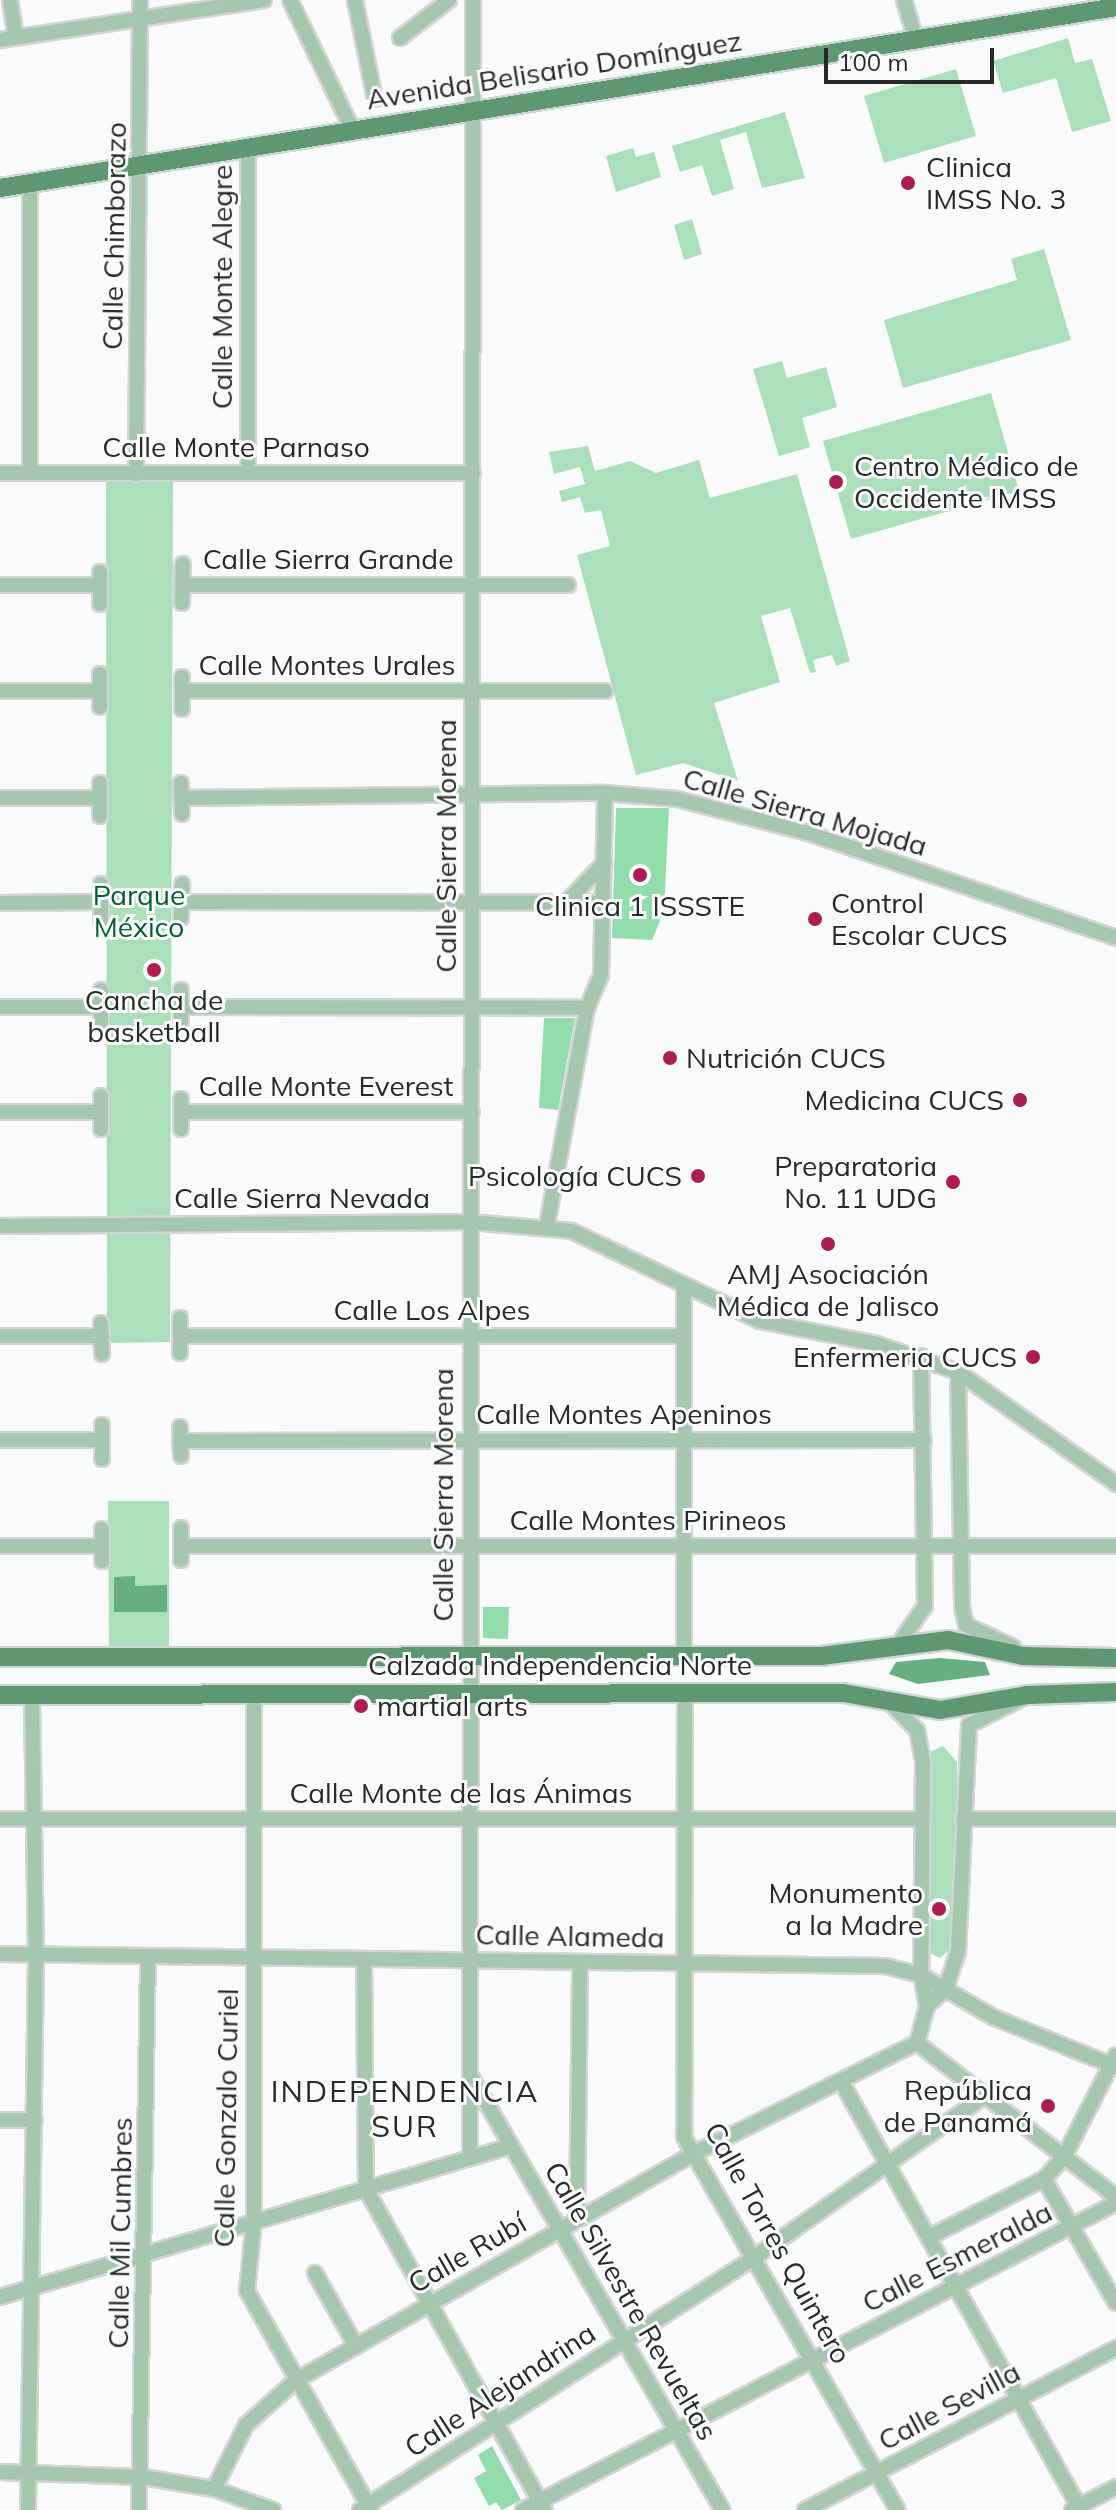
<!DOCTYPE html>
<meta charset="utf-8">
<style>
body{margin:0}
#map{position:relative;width:1116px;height:2510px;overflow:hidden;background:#f8fbf9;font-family:Mulish,sans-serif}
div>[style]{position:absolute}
.green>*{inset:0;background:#abdfbb}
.water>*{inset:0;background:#67ae81}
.building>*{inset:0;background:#93dcac}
.roads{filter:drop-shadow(2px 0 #d3d5d4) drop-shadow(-2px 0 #d3d5d4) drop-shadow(0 2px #d3d5d4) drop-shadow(0 -2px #d3d5d4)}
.minor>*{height:14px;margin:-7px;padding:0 7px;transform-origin:7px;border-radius:7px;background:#a7c6b0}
.major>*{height:18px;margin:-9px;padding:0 9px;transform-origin:9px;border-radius:9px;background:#5e9872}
.dots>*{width:22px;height:22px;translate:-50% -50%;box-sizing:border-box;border:4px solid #f8fbf9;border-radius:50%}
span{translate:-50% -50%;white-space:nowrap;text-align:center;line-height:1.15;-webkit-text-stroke:6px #f8fbf9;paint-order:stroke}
.street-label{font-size:28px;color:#282929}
.poi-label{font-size:28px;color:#282929}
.left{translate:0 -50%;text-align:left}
.right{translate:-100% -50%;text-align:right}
.park-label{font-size:28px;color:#055e33}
.neighbourhood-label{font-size:30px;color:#282929;letter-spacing:2px}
.scale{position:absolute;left:824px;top:48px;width:170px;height:36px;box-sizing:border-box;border:4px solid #282929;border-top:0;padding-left:10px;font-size:24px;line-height:28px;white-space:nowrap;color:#282929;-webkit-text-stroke:6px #f8fbf9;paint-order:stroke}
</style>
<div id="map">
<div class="green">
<i style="clip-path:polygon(1068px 38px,1075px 63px,1092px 59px,1111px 121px,1072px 132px,1056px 78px,1003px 93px,993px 61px)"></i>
<i style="clip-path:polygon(956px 69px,976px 136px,884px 163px,864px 96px)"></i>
<i style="clip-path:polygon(785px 112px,805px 178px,762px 188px,746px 132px,720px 140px,734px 189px,712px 196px,702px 165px,680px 172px,672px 146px)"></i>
<i style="clip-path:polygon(633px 148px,636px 157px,654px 152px,661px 177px,616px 192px,606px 156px)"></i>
<i style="clip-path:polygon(692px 219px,702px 254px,684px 260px,674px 225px)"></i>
<i style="clip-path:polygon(1044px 249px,1071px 340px,903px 388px,884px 320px,1017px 280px,1011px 259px)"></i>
<i style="clip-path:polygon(782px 361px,787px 378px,826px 367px,837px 407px,802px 418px,810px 447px,779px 456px,753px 369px)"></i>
<i style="clip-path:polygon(991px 393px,1019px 491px,851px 539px,823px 441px)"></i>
<i style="clip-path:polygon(588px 446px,595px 471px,630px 461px,656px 473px,699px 460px,710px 498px,797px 474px,850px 661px,836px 666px,832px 655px,813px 660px,816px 672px,810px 673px,790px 608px,761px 616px,780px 682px,714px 703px,738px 781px,683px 763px,636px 775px,577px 555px,610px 546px,601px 510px,585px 513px,580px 497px,562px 502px,559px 491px,585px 484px,580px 467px,554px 474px,549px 452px)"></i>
<i style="clip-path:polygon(106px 479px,173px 480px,170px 1342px,107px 1343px)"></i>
<i style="clip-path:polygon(108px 1501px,169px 1501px,169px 1649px,109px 1648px)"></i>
<i style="clip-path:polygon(943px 1746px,957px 1762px,955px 1945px,940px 1958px,927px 1952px,928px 1753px)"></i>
</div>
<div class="water">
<i style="clip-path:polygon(135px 1576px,135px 1586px,167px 1585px,167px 1612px,114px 1612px,114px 1577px)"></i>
<i style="clip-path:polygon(940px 1658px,985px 1662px,990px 1675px,918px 1684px,889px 1674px,896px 1662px)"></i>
</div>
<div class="building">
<i style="clip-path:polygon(616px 808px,669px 808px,664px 911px,652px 940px,612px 938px)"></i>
<i style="clip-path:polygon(544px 1018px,575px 1018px,558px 1110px,539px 1108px)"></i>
<i style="clip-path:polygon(483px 1607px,509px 1607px,508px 1639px,483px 1638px)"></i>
<i style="clip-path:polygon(492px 2446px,521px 2500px,502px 2510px,496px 2502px,489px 2506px,474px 2478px,486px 2471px,478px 2455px)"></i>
</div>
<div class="roads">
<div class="minor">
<i style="left:10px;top:0;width:38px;rotate:81deg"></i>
<i style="left:290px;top:0;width:145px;rotate:64.3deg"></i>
<i style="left:355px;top:0;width:101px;rotate:78.6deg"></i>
<i style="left:904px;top:0;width:42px;rotate:73.3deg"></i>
<i style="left:400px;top:38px;width:62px;rotate:-37.8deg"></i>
<i style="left:0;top:40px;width:267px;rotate:-8.6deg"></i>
<i style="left:30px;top:183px;width:290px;rotate:90deg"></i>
<i style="left:0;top:473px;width:473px"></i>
<i style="left:248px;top:473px;width:325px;rotate:-90deg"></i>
<i style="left:136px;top:474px;width:474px;rotate:-89.5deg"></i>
<i style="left:100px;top:572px;width:32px;rotate:90deg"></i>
<i style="left:0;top:585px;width:100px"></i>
<i style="left:182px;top:585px;width:386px"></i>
<i style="left:182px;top:603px;width:39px;rotate:-89deg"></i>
<i style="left:0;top:691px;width:100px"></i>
<i style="left:182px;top:691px;width:423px"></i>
<i style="left:100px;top:707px;width:33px;rotate:-90deg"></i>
<i style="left:182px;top:709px;width:32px;rotate:-90deg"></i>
<i style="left:100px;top:783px;width:33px;rotate:90deg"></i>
<i style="left:181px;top:783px;width:31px;rotate:88deg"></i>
<i style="left:0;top:798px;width:100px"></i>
<i style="left:182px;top:798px;width:423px;rotate:-0.7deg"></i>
<i style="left:605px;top:793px;width:72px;rotate:4.8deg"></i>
<i style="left:677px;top:799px;width:135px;rotate:14.5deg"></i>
<i style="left:808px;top:833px;width:325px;rotate:18.8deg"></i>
<i style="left:101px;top:884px;width:36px;rotate:90deg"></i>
<i style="left:181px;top:902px;width:422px;rotate:0.1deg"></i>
<i style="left:567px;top:902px;width:54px;rotate:-46.5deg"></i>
<i style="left:0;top:903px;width:101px;rotate:-0.6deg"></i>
<i style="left:181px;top:918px;width:34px;rotate:-88deg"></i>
<i style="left:181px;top:990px;width:33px;rotate:90deg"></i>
<i style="left:0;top:1007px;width:101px"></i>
<i style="left:181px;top:1007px;width:406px;rotate:0.1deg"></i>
<i style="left:101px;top:1023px;width:33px;rotate:-90deg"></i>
<i style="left:101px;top:1096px;width:33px;rotate:90deg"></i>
<i style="left:0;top:1112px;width:101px"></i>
<i style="left:181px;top:1112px;width:291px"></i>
<i style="left:181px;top:1129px;width:30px;rotate:-90deg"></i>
<i style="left:547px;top:1225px;width:221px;rotate:-79.6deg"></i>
<i style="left:587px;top:1008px;width:36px;rotate:-67deg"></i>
<i style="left:601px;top:975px;width:182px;rotate:-88.7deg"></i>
<i style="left:0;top:1226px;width:470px;rotate:-0.5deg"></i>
<i style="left:470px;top:1222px;width:102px;rotate:5deg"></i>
<i style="left:572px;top:1231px;width:208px;rotate:25.6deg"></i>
<i style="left:760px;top:1321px;width:119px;rotate:11.1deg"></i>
<i style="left:877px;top:1344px;width:86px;rotate:19.1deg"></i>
<i style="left:958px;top:1372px;width:194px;rotate:35.3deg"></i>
<i style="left:684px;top:1289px;width:368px;rotate:90deg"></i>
<i style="left:101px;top:1323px;width:31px;rotate:88deg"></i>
<i style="left:0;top:1336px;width:102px"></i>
<i style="left:180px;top:1336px;width:504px"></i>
<i style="left:180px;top:1353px;width:35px;rotate:-90deg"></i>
<i style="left:958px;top:1372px;width:235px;rotate:89deg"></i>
<i style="left:962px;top:1607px;width:18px;rotate:77deg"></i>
<i style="left:966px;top:1625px;width:52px;rotate:25.1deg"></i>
<i style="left:102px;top:1425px;width:34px;rotate:90deg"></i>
<i style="left:180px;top:1427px;width:29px;rotate:88deg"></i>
<i style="left:0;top:1440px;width:102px"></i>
<i style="left:180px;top:1441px;width:744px;rotate:-0.08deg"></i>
<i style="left:181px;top:1528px;width:32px;rotate:90deg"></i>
<i style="left:102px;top:1529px;width:32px;rotate:90deg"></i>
<i style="left:0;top:1546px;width:102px"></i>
<i style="left:181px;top:1546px;width:935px"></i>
<i style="left:898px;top:1645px;width:47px;rotate:-55.3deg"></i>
<i style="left:925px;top:1606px;width:250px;rotate:-90.9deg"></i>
<i style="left:254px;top:1693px;width:528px;rotate:90deg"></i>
<i style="left:254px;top:2221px;width:70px;rotate:95.7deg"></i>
<i style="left:247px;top:2291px;width:252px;rotate:60.5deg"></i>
<i style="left:685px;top:1694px;width:443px;rotate:90.1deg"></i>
<i style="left:684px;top:2137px;width:430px;rotate:60.2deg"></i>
<i style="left:890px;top:1703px;width:38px;rotate:45deg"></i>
<i style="left:917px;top:1730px;width:33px;rotate:79deg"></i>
<i style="left:923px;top:1762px;width:213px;rotate:90.5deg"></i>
<i style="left:921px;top:1975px;width:32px;rotate:79deg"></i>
<i style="left:927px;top:2006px;width:38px;rotate:105deg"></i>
<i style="left:0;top:1819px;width:922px"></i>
<i style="left:963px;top:1819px;width:153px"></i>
<i style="left:0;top:1954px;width:885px;rotate:0.78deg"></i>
<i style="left:885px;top:1966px;width:37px;rotate:14deg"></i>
<i style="left:921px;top:1975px;width:83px;rotate:30.3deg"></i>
<i style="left:993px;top:2017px;width:133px;rotate:22.1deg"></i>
<i style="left:364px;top:1959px;width:230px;rotate:89.5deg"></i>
<i style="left:366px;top:2189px;width:368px;rotate:60.9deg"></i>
<i style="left:927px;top:2006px;width:26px;rotate:-43deg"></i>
<i style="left:946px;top:1988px;width:38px;rotate:-72deg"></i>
<i style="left:958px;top:1952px;width:227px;rotate:-87.2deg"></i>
<i style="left:969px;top:1725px;width:62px;rotate:-27deg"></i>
<i style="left:917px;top:2043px;width:252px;rotate:37.7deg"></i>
<i style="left:472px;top:2078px;width:499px;rotate:59.9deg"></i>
<i style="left:842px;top:2083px;width:489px;rotate:60.8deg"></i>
<i style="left:0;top:2120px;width:35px"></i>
<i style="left:470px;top:2158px;width:2158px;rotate:-89.92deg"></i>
<i style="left:1044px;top:2179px;width:143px;rotate:59.9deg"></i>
<i style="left:577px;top:2220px;width:257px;rotate:-89.3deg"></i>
<i style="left:929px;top:2237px;width:129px;rotate:-26.8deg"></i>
<i style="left:1044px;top:2179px;width:30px;rotate:-48deg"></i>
<i style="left:1064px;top:2157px;width:114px;rotate:-63deg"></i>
<i style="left:315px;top:2273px;width:84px;rotate:60.7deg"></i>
<i style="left:0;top:2297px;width:533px;rotate:-16.46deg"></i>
<i style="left:0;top:2472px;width:143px;rotate:2deg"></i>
<i style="left:143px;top:2477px;width:72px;rotate:9.6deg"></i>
<i style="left:214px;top:2489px;width:63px;rotate:19.6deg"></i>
<i style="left:214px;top:2489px;width:72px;rotate:-63.4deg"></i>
<i style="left:246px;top:2425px;width:66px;rotate:-41.9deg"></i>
<i style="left:295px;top:2381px;width:458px;rotate:-29.7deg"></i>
<i style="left:693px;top:2154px;width:250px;rotate:-26.4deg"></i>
<i style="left:28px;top:2510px;width:555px;rotate:-89.17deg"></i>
<i style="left:36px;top:1955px;width:261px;rotate:-90.9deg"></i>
<i style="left:139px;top:2510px;width:554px;rotate:-89.07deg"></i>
<i style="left:360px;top:2510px;width:465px;rotate:-32.6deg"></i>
<i style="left:752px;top:2259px;width:284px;rotate:-35deg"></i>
<i style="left:523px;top:2510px;width:668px;rotate:-27.37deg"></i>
<i style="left:805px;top:2510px;width:351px;rotate:-27.5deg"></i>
<i style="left:1072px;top:2510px;width:50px;rotate:-27.6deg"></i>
</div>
<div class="major">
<i style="left:0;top:188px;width:1131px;rotate:-9.21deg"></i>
<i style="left:0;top:1657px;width:821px;rotate:-0.07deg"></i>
<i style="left:821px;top:1656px;width:128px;rotate:-7.2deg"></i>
<i style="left:948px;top:1640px;width:77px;rotate:12deg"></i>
<i style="left:1023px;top:1656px;width:93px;rotate:1.2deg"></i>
<i style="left:0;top:1695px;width:843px;rotate:-0.14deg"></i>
<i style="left:843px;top:1693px;width:98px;rotate:9.9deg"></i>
<i style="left:940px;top:1710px;width:88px;rotate:-9.8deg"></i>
<i style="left:1027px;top:1695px;width:89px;rotate:-1.9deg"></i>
</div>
</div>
<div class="dots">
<i style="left:908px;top:183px;background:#ad1d54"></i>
<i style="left:836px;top:482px;background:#ad1d54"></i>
<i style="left:640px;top:875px;background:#ad1d54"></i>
<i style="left:815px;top:919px;background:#ad1d54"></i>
<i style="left:154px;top:970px;background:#ad1d54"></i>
<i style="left:670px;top:1058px;background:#ad1d54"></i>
<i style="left:1020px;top:1100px;background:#ad1d54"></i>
<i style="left:698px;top:1176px;background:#ad1d54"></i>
<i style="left:953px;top:1182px;background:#ad1d54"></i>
<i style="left:828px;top:1244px;background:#ad1d54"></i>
<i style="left:1033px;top:1357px;background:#ad1d54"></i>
<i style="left:361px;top:1706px;background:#ad1d54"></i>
<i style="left:939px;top:1909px;background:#ad1d54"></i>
<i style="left:1048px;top:2106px;background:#ad1d54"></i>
</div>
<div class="street-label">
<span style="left:554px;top:70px;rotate:-9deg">Avenida Belisario Domínguez</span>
<span style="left:114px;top:236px;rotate:-89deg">Calle Chimborazo</span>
<span style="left:222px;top:287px;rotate:-90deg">Calle Monte Alegre</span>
<span style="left:236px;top:447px">Calle Monte Parnaso</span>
<span style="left:328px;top:559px">Calle Sierra Grande</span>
<span style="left:327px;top:665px">Calle Montes Urales</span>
<span style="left:805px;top:812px;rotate:16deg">Calle Sierra Mojada</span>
<span style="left:446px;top:846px;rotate:-90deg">Calle Sierra Morena</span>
<span style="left:326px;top:1086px">Calle Monte Everest</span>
<span style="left:302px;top:1198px">Calle Sierra Nevada</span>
<span style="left:432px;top:1310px">Calle Los Alpes</span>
<span style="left:624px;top:1414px">Calle Montes Apeninos</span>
<span style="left:443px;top:1495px;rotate:-90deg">Calle Sierra Morena</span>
<span style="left:648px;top:1520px">Calle Montes Pirineos</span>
<span style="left:560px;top:1665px">Calzada Independencia Norte</span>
<span style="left:461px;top:1793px">Calle Monte de las Ánimas</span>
<span style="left:570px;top:1936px;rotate:1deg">Calle Alameda</span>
<span style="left:226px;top:2118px;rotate:-89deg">Calle Gonzalo Curiel</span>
<span style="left:120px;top:2233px;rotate:-89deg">Calle Mil Cumbres</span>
<span style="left:778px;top:2243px;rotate:61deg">Calle Torres Quintero</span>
<span style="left:467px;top:2253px;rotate:-30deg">Calle Rubí</span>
<span style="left:957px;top:2257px;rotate:-27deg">Calle Esmeralda</span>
<span style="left:631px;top:2301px;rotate:60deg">Calle Silvestre Revueltas</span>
<span style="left:500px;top:2390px;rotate:-33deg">Calle Alejandrina</span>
<span style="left:949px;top:2406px;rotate:-28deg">Calle Sevilla</span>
</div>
<div class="poi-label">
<span class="left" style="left:926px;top:183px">Clinica<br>IMSS No. 3</span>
<span class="left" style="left:854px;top:482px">Centro Médico de<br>Occidente IMSS</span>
<span class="left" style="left:831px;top:919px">Control<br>Escolar CUCS</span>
<span style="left:640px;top:906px">Clinica 1 ISSSTE</span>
<span style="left:154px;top:1016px">Cancha de<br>basketball</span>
<span class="left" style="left:686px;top:1058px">Nutrición CUCS</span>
<span class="right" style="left:1004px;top:1100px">Medicina CUCS</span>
<span class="right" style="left:937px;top:1182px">Preparatoria<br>No. 11 UDG</span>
<span class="right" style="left:682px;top:1176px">Psicología CUCS</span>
<span style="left:828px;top:1290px">AMJ Asociación<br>Médica de Jalisco</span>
<span class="right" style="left:1017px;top:1357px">Enfermeria CUCS</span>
<span class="left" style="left:377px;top:1706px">martial arts</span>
<span class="right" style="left:923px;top:1909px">Monumento<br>a la Madre</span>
<span class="right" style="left:1032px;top:2106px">República<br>de Panamá</span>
</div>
<div class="park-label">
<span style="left:139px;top:911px">Parque<br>México</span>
</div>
<div class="neighbourhood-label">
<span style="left:405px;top:2108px">INDEPENDENCIA<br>SUR</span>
</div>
<div class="scale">100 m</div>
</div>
